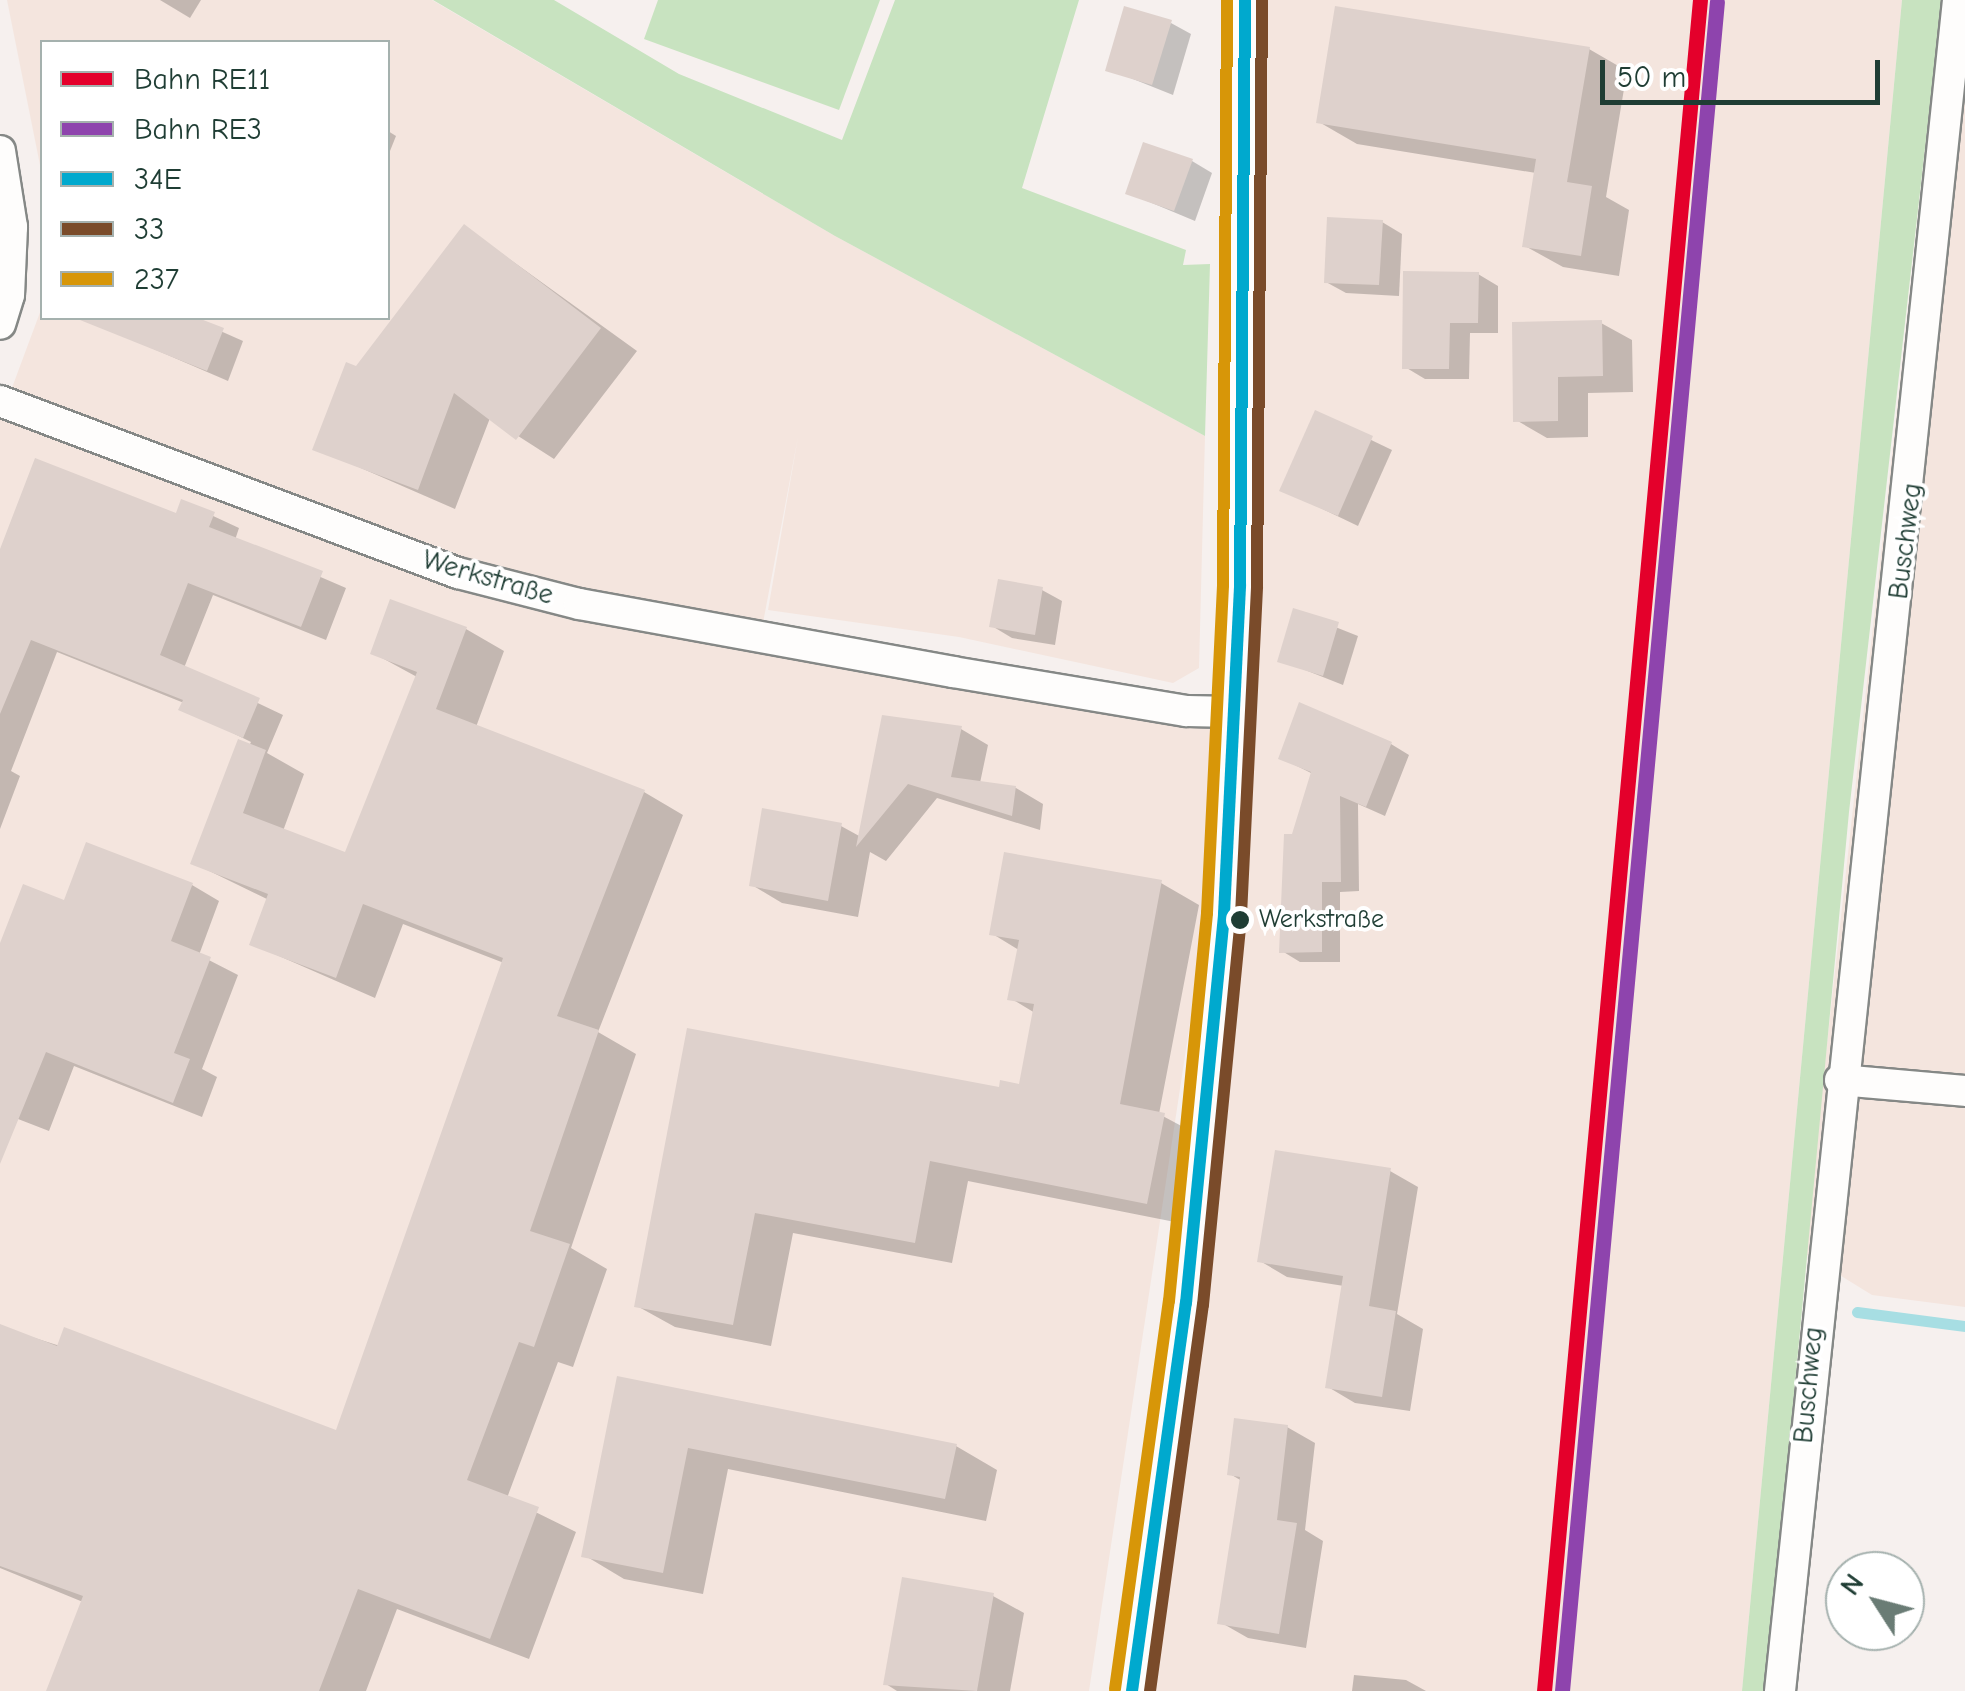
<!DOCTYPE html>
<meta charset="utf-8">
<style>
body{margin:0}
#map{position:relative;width:1965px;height:1691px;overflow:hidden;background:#f6f0ee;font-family:"Comic Neue",sans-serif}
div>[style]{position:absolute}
.built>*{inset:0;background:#f4e5de}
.green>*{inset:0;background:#c8e3c0}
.shadow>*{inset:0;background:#0003}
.stream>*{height:11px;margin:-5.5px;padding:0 5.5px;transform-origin:5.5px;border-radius:5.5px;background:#a7dee3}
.building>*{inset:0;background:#ded1cc}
.roads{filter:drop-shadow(2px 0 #858886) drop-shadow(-2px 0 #858886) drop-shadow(0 2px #858886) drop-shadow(0 -2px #858886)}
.minor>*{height:30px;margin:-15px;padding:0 15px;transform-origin:15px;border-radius:15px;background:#fefdfc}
.tertiary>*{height:38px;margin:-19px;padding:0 19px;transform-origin:19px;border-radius:19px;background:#fefdfc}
.bus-1>*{height:12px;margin:-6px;padding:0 6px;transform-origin:6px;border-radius:6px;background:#00a9ce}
.bus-2>*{height:12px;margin:-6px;padding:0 6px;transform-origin:6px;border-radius:6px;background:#7a4b2a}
.bus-3>*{height:12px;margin:-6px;padding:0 6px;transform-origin:6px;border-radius:6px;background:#d79608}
.rail-1>*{height:15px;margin:-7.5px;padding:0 7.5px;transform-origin:7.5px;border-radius:7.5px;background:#e4002b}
.rail-2>*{height:15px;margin:-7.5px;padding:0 7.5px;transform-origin:7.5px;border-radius:7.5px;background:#8e44ad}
.dots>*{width:28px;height:28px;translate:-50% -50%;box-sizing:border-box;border:5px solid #fff;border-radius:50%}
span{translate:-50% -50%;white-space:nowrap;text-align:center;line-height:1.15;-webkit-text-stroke:8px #fff;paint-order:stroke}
.bus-label{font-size:26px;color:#1f3d34}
.left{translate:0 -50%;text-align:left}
.street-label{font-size:28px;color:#1f3d34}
.legend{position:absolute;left:40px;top:40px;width:350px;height:280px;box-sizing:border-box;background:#fff;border:2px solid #a5b1ae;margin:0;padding:12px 18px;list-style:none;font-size:30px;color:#1f3d34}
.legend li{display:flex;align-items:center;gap:20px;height:50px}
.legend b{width:50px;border:2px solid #a5b1ae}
.north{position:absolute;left:1825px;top:1551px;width:100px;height:100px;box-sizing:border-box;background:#fff;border:2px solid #a5b1ae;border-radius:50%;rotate:306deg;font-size:28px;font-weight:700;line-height:40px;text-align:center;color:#1f3d34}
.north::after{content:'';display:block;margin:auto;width:35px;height:45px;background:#6a7c75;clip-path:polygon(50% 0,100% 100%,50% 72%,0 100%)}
.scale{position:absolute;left:1600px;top:60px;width:280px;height:45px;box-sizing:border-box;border:5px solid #1f3d34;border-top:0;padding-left:12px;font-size:30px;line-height:35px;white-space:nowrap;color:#1f3d34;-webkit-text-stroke:8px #fff;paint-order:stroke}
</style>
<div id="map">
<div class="built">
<i style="clip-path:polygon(7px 0,432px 0,835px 236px,1205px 436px,1199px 668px,1173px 683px,959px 637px,768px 610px,798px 437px,760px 639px,1215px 720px,1196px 983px,1089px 1691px,0 1691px,0 420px,42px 307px,42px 318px,388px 318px,388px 42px,42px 42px,42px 175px)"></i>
<i style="clip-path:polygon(1252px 0,1902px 0,1742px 1691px,1138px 1691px,1240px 942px)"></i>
<i style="clip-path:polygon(1942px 0,1965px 0,1965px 1307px,1872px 1295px,1804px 1253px)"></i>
</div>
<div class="green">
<i style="clip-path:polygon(433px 0,554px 0,679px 74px,842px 140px,895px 0,1079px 0,1022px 188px,1186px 250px,1183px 265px,1210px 264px,1205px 436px,835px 236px)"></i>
<i style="clip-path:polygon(658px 0,880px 0,839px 110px,644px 39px)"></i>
<i style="clip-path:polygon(1902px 0,1942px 0,1849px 812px,1766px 1691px,1742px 1691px)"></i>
</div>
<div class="shadow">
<i style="clip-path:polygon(160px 0,201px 0,190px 18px)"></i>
<i style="clip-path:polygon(1171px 23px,1191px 34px,1173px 95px,1108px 69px)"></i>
<i style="clip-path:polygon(1589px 49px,1627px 71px,1606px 197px,1629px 210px,1619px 276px,1563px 267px,1525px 246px,1536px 173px,1357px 144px,1319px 122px)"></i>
<i style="clip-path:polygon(388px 131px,396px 136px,388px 156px)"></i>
<i style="clip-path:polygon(1192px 161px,1212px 173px,1195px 221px,1128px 193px)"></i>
<i style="clip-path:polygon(1382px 222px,1402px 234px,1399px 296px,1346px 293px,1326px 282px)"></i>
<i style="clip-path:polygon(465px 227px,637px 351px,554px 459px,490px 418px,455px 509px,315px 448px,357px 369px)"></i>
<i style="clip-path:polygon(1478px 274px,1498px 286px,1498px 333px,1470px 333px,1469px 379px,1425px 379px,1405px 367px)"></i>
<i style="clip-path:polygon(134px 318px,191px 318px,243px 341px,228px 381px,126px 337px)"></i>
<i style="clip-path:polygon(1601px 323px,1632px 340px,1633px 392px,1588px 393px,1588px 437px,1547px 438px,1516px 420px)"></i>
<i style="clip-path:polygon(1317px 414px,1392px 450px,1358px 526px,1283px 490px)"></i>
<i style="clip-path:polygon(183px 502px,239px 528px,235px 540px,346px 588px,326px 640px,213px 595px,184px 668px,283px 715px,267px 753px,304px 774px,283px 831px,346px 855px,417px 677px,373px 653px,466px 629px,504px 651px,476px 727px,644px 792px,683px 815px,598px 1032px,636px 1054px,571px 1248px,607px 1269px,573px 1367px,558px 1362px,507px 1498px,576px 1532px,529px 1659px,397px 1609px,366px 1691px,48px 1691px,83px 1602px,0 1568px,0 1327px,338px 1434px,504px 963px,403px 924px,375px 998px,252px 944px,269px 900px,193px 863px,251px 742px,182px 708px,184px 703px,57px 652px,11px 771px,20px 776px,0 829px,0 556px,177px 516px)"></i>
<i style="clip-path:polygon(1042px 590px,1062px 601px,1055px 645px,1012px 638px,992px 626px)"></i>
<i style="clip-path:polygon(1295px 611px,1358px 636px,1343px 685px,1280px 660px)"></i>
<i style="clip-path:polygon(884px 718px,961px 729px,988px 745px,980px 783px,1016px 788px,1043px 804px,1040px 830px,937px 798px,886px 861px,870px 852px,858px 917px,782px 903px,752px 885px,841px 826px,861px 837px)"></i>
<i style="clip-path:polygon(1391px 744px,1409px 755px,1385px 816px,1358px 804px,1359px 891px,1340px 892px,1340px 962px,1300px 962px,1282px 951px,1294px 836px,1313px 774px,1281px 758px)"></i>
<i style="clip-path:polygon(1161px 883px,1199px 905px,1159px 1114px,1202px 1137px,1185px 1224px,968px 1181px,952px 1263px,793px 1233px,771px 1346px,675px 1327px,637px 1306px,689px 1031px,1000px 1090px,1021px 1087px,1035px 1013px,1010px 998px,1019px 950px,991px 933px)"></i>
<i style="clip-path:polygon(192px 885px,219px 901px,199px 955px,238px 975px,202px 1069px,217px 1077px,202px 1117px,74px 1066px,49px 1131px,0 1112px,0 950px,66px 904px)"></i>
<i style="clip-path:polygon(1390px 1171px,1418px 1187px,1397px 1314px,1423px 1329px,1410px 1411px,1355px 1403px,1328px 1387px,1344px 1286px,1287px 1277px,1260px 1261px)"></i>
<i style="clip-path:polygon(619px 1379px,956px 1446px,997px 1470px,986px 1521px,728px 1469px,703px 1594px,624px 1579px,584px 1555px)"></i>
<i style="clip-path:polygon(1287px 1427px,1315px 1443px,1305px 1530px,1323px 1541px,1306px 1648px,1248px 1638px,1220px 1622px,1242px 1481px,1230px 1474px)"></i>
<i style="clip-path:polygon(993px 1596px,1024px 1613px,1010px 1691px,897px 1691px,886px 1684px)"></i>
<i style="clip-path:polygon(1354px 1675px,1406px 1680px,1426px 1691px,1352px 1691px)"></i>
</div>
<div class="stream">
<i style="left:1857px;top:1312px;width:109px;rotate:7.4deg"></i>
</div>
<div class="building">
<i style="clip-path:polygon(1124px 6px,1172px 20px,1152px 85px,1105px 71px)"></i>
<i style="clip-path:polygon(1335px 6px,1590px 47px,1567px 182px,1592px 186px,1581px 256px,1522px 247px,1536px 159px,1316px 123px)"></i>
<i style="clip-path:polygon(1143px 142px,1193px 159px,1174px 211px,1125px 194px)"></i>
<i style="clip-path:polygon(1327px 217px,1383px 220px,1379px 285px,1324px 283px)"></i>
<i style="clip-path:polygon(464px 224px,601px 328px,516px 440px,454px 393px,418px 490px,312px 450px,346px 362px,356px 366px)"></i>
<i style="clip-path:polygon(1403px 271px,1479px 272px,1478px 323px,1450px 323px,1449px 369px,1402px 369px)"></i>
<i style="clip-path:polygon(75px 318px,198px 318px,224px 328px,207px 371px)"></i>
<i style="clip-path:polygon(1602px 320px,1603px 376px,1558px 377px,1558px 421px,1513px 422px,1512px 322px)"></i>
<i style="clip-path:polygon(1315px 410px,1373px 436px,1338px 516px,1279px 491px)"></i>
<i style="clip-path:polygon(35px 458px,176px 513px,181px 499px,215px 512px,209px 527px,323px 571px,301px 627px,188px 583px,160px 655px,260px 698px,243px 738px,178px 710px,183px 700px,31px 640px,0 714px,0 549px)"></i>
<i style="clip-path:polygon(998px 579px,1043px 587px,1035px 635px,989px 627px)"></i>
<i style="clip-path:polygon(390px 599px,467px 627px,436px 709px,645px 790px,557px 1016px,599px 1030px,530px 1231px,570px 1244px,534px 1347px,519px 1342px,467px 1480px,539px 1507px,490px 1639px,358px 1589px,319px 1691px,46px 1691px,83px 1596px,0 1566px,0 1324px,57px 1346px,64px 1327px,336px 1430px,503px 958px,363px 904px,336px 978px,249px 945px,268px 894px,190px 864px,238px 739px,266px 750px,243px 813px,345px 852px,417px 672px,370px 654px)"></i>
<i style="clip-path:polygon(1293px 608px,1339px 622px,1323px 676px,1277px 662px)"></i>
<i style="clip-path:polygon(1299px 702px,1392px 742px,1366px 807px,1340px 796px,1341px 882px,1322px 882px,1322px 952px,1279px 953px,1284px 834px,1292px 834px,1311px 772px,1278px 759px)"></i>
<i style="clip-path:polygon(882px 715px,962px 726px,951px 777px,1016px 786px,1012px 816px,908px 784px,856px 847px)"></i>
<i style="clip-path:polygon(762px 808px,842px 823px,828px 901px,749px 886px)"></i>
<i style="clip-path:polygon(86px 842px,193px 883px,171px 941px,211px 957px,174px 1053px,190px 1059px,173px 1103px,46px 1052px,0 1164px,0 943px,23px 884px,64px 900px)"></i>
<i style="clip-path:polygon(1004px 852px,1162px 880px,1120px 1104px,1165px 1113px,1147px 1204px,930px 1161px,915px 1243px,755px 1213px,733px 1325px,634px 1307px,687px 1028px,999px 1087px,1000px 1080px,1019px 1084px,1034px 1004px,1007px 1000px,1019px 940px,989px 935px)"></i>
<i style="clip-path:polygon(1275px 1150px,1391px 1168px,1369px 1306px,1396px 1311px,1382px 1397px,1325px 1388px,1343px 1276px,1257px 1262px)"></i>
<i style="clip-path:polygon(617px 1376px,957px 1444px,945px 1499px,688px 1448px,663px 1573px,581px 1557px)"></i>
<i style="clip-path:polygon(1234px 1418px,1288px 1425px,1277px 1520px,1297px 1523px,1279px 1634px,1217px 1624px,1240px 1477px,1227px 1475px)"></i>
<i style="clip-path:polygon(902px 1577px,994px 1593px,977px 1691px,883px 1685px)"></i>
</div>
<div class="roads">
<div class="minor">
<i style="left:0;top:151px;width:77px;rotate:81deg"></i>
<i style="left:12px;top:227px;width:68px;rotate:92.5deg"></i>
<i style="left:9px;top:295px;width:30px;rotate:107deg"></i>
<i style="left:0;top:401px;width:489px;rotate:20.6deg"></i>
<i style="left:458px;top:573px;width:125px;rotate:14.4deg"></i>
<i style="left:579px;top:604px;width:380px;rotate:10.3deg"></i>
<i style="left:953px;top:672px;width:237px;rotate:9.5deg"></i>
<i style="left:1187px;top:711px;width:47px;rotate:1.2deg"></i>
<i style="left:1840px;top:1080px;width:125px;rotate:5deg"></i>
<i style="left:1780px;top:1691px;width:1700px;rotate:-83.99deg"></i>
</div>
<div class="tertiary">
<i style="left:1132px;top:1691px;width:392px;rotate:-82.1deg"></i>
<i style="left:1186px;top:1303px;width:391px;rotate:-84.4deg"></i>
<i style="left:1224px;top:914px;width:328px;rotate:-87.2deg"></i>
<i style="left:1240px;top:586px;width:586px;rotate:-89.51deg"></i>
</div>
</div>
<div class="bus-1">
<i style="left:1132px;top:1691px;width:392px;rotate:-82.1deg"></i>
<i style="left:1186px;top:1303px;width:391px;rotate:-84.4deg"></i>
<i style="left:1224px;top:914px;width:328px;rotate:-87.2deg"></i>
<i style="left:1240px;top:586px;width:586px;rotate:-89.51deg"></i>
</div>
<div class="bus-2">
<i style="left:1150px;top:1691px;width:390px;rotate:-82.2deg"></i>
<i style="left:1203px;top:1305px;width:392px;rotate:-84.4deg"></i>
<i style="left:1241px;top:915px;width:329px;rotate:-87.2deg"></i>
<i style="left:1257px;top:586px;width:586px;rotate:-89.51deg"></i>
</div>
<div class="bus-3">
<i style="left:1115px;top:1689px;width:392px;rotate:-82.1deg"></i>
<i style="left:1169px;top:1301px;width:390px;rotate:-84.4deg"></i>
<i style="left:1207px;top:913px;width:328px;rotate:-87.2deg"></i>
<i style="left:1223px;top:585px;width:585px;rotate:-89.61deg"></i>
</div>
<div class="rail-1">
<i style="left:1544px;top:1691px;width:1698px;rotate:-84.73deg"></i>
</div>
<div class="rail-2">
<i style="left:1562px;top:1691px;width:1696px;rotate:-84.76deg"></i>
</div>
<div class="dots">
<i style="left:1240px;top:920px;background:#1f3d34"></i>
</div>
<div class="bus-label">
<span class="left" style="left:1259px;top:920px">Werkstraße</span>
</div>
<div class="street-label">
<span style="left:1905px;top:541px;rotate:-83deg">Buschweg</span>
<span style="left:488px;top:577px;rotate:16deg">Werkstraße</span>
<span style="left:1808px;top:1385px;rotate:-85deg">Buschweg</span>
</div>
<ul class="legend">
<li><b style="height:12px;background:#e4002b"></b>Bahn RE11</li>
<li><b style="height:12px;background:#8e44ad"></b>Bahn RE3</li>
<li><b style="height:12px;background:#00a9ce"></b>34E</li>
<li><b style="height:12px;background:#7a4b2a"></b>33</li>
<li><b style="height:12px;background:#d79608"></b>237</li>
</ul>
<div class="north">N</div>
<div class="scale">50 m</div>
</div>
